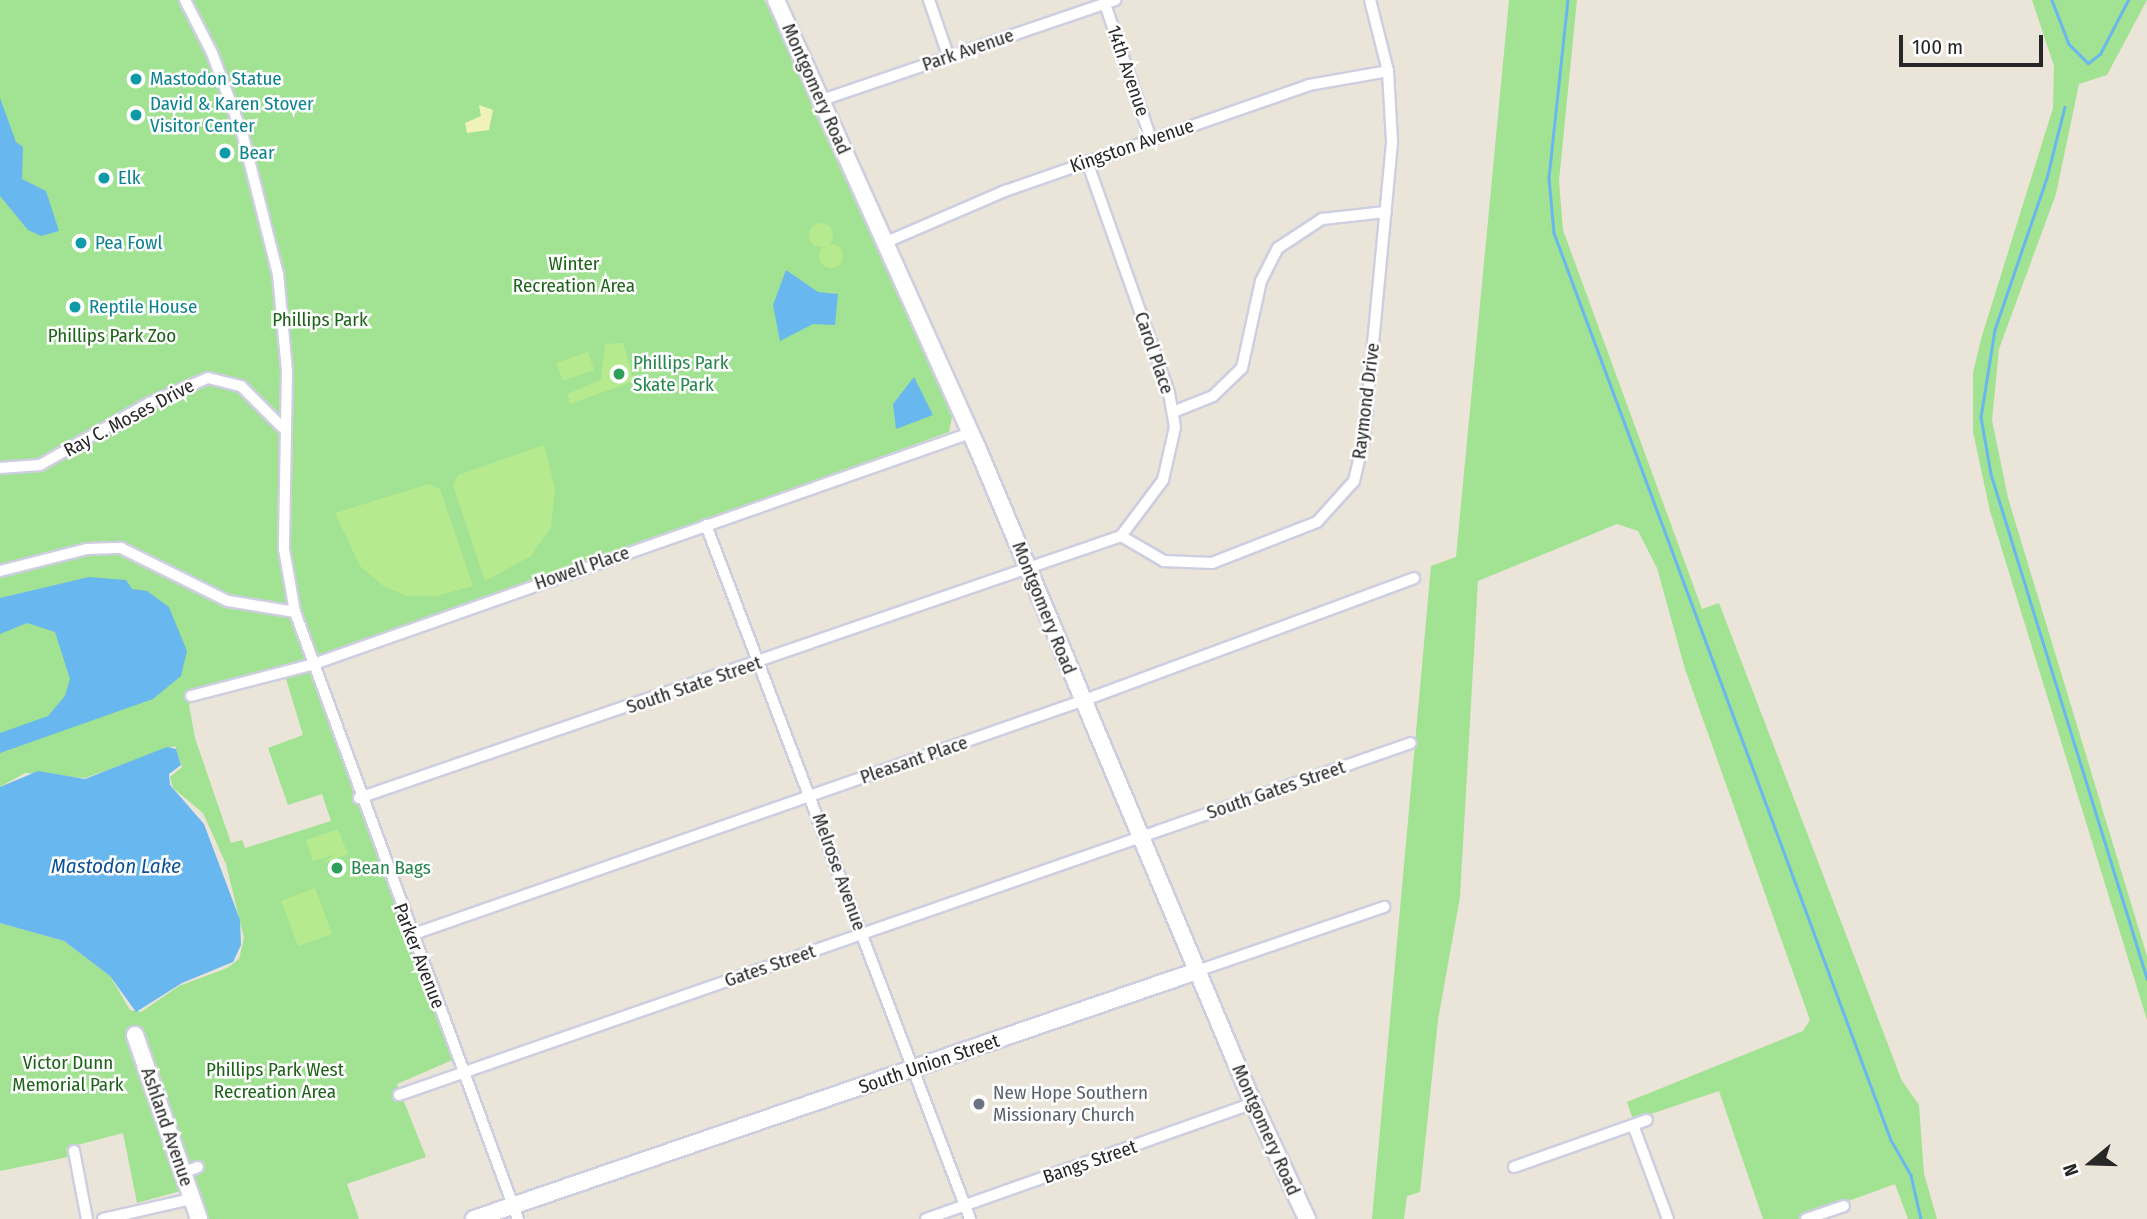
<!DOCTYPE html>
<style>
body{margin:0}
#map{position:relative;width:2147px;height:1219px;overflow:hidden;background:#eae5d8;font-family:"Fira Sans Condensed",sans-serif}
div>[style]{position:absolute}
.green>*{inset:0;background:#a2e293}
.sand>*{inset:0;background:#f1f1ba}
.pitch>*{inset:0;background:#b6ea8f}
.round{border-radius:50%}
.water>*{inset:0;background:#69b7ef}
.stream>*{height:2.5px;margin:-1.25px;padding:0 1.25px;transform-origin:1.25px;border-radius:1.25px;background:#69b7ef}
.roads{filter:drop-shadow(2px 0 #cecee1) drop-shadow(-2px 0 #cecee1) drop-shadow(0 2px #cecee1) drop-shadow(0 -2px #cecee1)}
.street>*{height:10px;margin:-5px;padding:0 5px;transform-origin:5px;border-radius:5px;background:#fff}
.secondary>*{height:16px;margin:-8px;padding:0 8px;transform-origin:8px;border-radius:8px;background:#fff}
.dots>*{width:19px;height:19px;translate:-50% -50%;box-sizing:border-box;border:4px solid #fff;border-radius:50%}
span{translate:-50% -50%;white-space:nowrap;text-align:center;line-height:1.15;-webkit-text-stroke:5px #fff;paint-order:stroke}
.street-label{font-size:19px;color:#272727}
.culture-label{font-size:19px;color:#0d838f}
.left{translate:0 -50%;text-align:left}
.park-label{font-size:19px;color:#1d6318}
.leisure-label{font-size:19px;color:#27864d}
.worship-label{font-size:19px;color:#5b616d}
.water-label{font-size:21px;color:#0c5297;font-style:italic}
.north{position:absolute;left:2056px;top:1128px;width:70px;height:70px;-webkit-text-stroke:5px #fff;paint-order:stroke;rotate:251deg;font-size:19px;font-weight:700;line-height:28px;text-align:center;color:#272727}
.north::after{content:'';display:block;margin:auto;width:24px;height:32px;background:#272727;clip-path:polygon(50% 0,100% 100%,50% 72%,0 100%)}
.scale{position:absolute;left:1899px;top:35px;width:144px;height:32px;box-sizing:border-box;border:4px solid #272727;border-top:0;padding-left:9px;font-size:21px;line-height:24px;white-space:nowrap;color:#272727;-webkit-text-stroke:5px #fff;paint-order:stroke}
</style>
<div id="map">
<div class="green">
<i style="clip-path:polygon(evenodd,0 0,764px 0,822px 100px,811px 105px,953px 413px,949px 432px,308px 663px,457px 1058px,397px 1084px,426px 1157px,347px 1184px,359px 1219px,196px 1219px,184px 1190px,137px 1203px,123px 1133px,66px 1148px,68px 1157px,0 1171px,0 923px,64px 941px,110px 976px,130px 1010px,141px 1012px,179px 986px,227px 968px,239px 959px,244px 938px,226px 864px,203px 813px,173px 788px,170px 777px,182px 767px,175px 746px,85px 778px,25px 773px,0 787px,0 0,283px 669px,303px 735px,268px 748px,288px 805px,322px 794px,331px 821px,245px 848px,242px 840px,231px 843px,195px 738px,189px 705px,207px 687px,283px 669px)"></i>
<i style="clip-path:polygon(1509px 0,1577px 0,1559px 181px,1563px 230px,1702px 609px,1719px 603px,1902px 1081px,1919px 1105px,1924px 1174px,1937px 1219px,1908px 1219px,1895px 1184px,1799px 1219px,1763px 1219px,1719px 1091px,1633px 1120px,1627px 1102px,1803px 1031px,1810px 1020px,1685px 669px,1657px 568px,1638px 531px,1617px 524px,1478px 581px,1460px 897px,1438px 1020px,1420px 1192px,1407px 1196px,1404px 1219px,1372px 1219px,1431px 566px,1456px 557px)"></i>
<i style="clip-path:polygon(2032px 0,2147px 0,2107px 75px,2079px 84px,2056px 194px,1999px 349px,1992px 420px,2008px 498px,2147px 956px,2147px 1020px,1990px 511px,1973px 432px,1973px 373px,1981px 339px,2053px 108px,2054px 66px)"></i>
</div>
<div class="sand">
<i style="clip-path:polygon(479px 105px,493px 110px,489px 130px,467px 133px,465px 123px,481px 116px)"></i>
</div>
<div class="pitch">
<i class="round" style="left:809px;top:223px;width:24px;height:24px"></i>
<i class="round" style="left:819px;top:244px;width:24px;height:24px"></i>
<i style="clip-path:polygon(623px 343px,634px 381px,570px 404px,567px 394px,601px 380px,605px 344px)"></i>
<i style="clip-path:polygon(588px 352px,594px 370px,563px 381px,556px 363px)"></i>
<i style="clip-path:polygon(544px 445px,555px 489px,551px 527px,531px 556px,485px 581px,453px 485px,458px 475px)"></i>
<i style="clip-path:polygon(429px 484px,440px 489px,473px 586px,436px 596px,407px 596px,382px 585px,360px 566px,335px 513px)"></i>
<i style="clip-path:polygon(338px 829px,348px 854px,320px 864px,337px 854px,313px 861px,306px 840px)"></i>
<i style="clip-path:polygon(315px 888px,332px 934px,298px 946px,281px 901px)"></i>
</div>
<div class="water">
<i style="clip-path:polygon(0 98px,16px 142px,23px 147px,22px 179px,46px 191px,59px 231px,41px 236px,28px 230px,0 196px)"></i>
<i style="clip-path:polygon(786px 270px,818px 292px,838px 294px,835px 325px,813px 324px,780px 341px,773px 305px)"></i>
<i style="clip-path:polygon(914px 377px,933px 415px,896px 429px,893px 404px)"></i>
<i style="clip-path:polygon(89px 577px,126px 580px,132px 589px,147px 591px,169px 607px,187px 651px,181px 676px,153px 699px,0 753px,0 733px,48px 716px,65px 696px,70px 679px,55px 632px,27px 623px,0 634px,0 598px)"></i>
<i style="clip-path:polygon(167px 747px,176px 749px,181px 765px,169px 774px,170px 785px,204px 824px,240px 920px,241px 945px,233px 962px,182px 983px,136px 1012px,110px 976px,64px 941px,0 923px,0 787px,38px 771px,85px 779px)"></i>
</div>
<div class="stream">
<i style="left:1568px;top:0;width:179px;rotate:96.1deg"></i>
<i style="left:1549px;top:178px;width:55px;rotate:84.8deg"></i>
<i style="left:1554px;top:233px;width:968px;rotate:69.62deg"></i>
<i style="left:1891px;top:1140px;width:40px;rotate:60.3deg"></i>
<i style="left:1911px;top:1175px;width:45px;rotate:77.2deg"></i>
<i style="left:2052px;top:0;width:47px;rotate:68.9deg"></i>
<i style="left:2069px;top:44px;width:27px;rotate:45deg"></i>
<i style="left:2088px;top:63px;width:15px;rotate:-37deg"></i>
<i style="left:2100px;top:54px;width:61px;rotate:-62.6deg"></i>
<i style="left:2065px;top:107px;width:73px;rotate:104.2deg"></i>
<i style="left:2047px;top:178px;width:161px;rotate:108.9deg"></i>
<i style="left:1995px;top:330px;width:88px;rotate:99.1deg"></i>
<i style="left:1981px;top:417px;width:58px;rotate:80deg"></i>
<i style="left:1991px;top:474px;width:528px;rotate:72.8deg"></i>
</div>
<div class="roads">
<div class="street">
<i style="left:185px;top:0;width:59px;rotate:63deg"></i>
<i style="left:212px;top:53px;width:89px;rotate:69.5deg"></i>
<i style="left:243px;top:136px;width:142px;rotate:75.8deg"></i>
<i style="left:278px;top:274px;width:97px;rotate:84.7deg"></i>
<i style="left:287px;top:371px;width:178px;rotate:91deg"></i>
<i style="left:284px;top:549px;width:64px;rotate:80.1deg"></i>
<i style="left:295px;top:612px;width:647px;rotate:69.83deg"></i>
<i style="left:929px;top:0;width:61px;rotate:71deg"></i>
<i style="left:1105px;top:4px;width:143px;rotate:71.2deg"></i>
<i style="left:822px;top:100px;width:310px;rotate:-18.8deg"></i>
<i style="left:884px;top:243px;width:132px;rotate:-23.3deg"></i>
<i style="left:1005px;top:191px;width:322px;rotate:-19.2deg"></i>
<i style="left:1309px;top:85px;width:80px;rotate:-10deg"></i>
<i style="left:1173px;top:412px;width:43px;rotate:-21.8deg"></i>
<i style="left:1213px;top:396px;width:40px;rotate:-44deg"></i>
<i style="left:1242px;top:368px;width:89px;rotate:-77.7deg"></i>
<i style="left:1261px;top:281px;width:37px;rotate:-63deg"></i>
<i style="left:1278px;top:248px;width:53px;rotate:-33.4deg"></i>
<i style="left:1322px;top:219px;width:64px;rotate:-6.2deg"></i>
<i style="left:0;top:468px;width:40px;rotate:-4.3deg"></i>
<i style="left:40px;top:465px;width:125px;rotate:-29.6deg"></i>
<i style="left:149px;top:403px;width:64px;rotate:-23deg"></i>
<i style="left:208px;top:378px;width:34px;rotate:14deg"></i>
<i style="left:241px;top:386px;width:59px;rotate:45deg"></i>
<i style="left:706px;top:525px;width:743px;rotate:69.17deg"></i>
<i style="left:1121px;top:536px;width:50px;rotate:30.2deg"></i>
<i style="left:1164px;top:561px;width:48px;rotate:2.4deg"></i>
<i style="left:1212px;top:563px;width:113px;rotate:-21.3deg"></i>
<i style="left:1317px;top:522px;width:55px;rotate:-47.9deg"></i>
<i style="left:1354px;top:481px;width:43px;rotate:-76.6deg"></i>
<i style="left:1364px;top:439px;width:299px;rotate:-84.6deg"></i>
<i style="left:1392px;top:141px;width:70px;rotate:-93.3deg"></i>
<i style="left:1388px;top:71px;width:73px;rotate:-104.2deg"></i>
<i style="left:0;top:571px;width:90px;rotate:-14.2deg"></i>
<i style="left:87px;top:549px;width:34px;rotate:-2deg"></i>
<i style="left:121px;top:548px;width:119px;rotate:26.4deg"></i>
<i style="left:228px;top:601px;width:68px;rotate:9.3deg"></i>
<i style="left:191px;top:696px;width:124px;rotate:-14.5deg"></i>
<i style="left:311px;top:665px;width:699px;rotate:-19.39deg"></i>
<i style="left:359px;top:798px;width:806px;rotate:-18.97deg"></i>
<i style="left:1121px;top:536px;width:70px;rotate:-53.1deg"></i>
<i style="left:1163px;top:480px;width:54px;rotate:-77.2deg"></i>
<i style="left:1175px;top:427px;width:35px;rotate:-100deg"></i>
<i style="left:1169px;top:393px;width:246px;rotate:-109.5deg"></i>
<i style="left:411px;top:935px;width:711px;rotate:-19.23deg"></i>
<i style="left:1082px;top:701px;width:354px;rotate:-20.3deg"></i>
<i style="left:1197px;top:971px;width:198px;rotate:-18.9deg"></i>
<i style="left:399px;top:1095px;width:1071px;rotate:-19.18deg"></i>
<i style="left:1633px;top:1125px;width:100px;rotate:69.6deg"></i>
<i style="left:74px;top:1151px;width:69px;rotate:79.2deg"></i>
<i style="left:1514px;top:1167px;width:141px;rotate:-19.5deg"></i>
<i style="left:183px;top:1173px;width:16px;rotate:-22deg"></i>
<i style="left:103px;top:1219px;width:91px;rotate:-12.7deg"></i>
<i style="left:926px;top:1219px;width:347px;rotate:-19.5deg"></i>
<i style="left:1806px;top:1219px;width:40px;rotate:-18.9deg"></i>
</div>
<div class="secondary">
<i style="left:776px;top:0;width:490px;rotate:65.8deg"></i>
<i style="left:977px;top:447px;width:704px;rotate:67.19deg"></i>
<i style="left:1250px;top:1096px;width:136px;rotate:65.1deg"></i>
<i style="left:135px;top:1035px;width:195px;rotate:70.8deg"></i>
<i style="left:474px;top:1219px;width:764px;rotate:-18.93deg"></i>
</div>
</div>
<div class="dots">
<i style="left:136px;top:79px;background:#0f9aa8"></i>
<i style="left:136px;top:115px;background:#0f9aa8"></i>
<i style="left:225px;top:153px;background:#0f9aa8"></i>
<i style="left:104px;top:178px;background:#0f9aa8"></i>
<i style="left:81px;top:243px;background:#0f9aa8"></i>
<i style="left:75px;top:307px;background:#0f9aa8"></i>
<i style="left:619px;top:374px;background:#2e9e5b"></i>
<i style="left:337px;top:868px;background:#2e9e5b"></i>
<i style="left:979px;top:1104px;background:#6b7280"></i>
</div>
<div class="street-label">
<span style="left:968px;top:50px;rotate:-19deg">Park Avenue</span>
<span style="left:1128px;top:71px;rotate:71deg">14th Avenue</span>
<span style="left:816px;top:89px;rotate:66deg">Montgomery Road</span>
<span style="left:1132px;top:146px;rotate:-19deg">Kingston Avenue</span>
<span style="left:1154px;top:353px;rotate:71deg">Carol Place</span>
<span style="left:1366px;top:401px;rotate:-83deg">Raymond Drive</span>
<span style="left:129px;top:418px;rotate:-28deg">Ray C. Moses Drive</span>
<span style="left:582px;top:568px;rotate:-19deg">Howell Place</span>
<span style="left:1044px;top:608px;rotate:68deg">Montgomery Road</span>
<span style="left:694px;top:685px;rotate:-19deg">South State Street</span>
<span style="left:914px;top:760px;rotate:-19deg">Pleasant Place</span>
<span style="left:1276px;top:790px;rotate:-19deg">South Gates Street</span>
<span style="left:839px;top:872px;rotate:70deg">Melrose Avenue</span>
<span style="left:419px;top:956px;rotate:69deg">Parker Avenue</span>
<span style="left:770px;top:966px;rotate:-19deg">Gates Street</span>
<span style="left:929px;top:1064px;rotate:-19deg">South Union Street</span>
<span style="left:167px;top:1127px;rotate:71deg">Ashland Avenue</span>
<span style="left:1266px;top:1130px;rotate:66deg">Montgomery Road</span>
<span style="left:1090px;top:1162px;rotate:-19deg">Bangs Street</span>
</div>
<div class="culture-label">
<span class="left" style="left:150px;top:79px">Mastodon Statue</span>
<span class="left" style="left:150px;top:115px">David &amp; Karen Stover<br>Visitor Center</span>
<span class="left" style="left:239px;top:153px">Bear</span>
<span class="left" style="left:118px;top:178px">Elk</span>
<span class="left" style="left:95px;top:243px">Pea Fowl</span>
<span class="left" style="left:89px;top:307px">Reptile House</span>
</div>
<div class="park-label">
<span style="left:574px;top:275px">Winter<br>Recreation Area</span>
<span style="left:320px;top:320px">Phillips Park</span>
<span style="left:112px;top:336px">Phillips Park Zoo</span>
<span style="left:68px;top:1074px">Victor Dunn<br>Memorial Park</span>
<span style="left:275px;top:1081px">Phillips Park West<br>Recreation Area</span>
</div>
<div class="leisure-label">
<span class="left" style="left:633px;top:374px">Phillips Park<br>Skate Park</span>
<span class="left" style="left:351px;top:868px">Bean Bags</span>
</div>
<div class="worship-label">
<span class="left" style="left:993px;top:1104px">New Hope Southern<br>Missionary Church</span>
</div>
<div class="water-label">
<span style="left:116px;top:866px">Mastodon Lake</span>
</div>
<div class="north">N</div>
<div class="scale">100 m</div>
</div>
